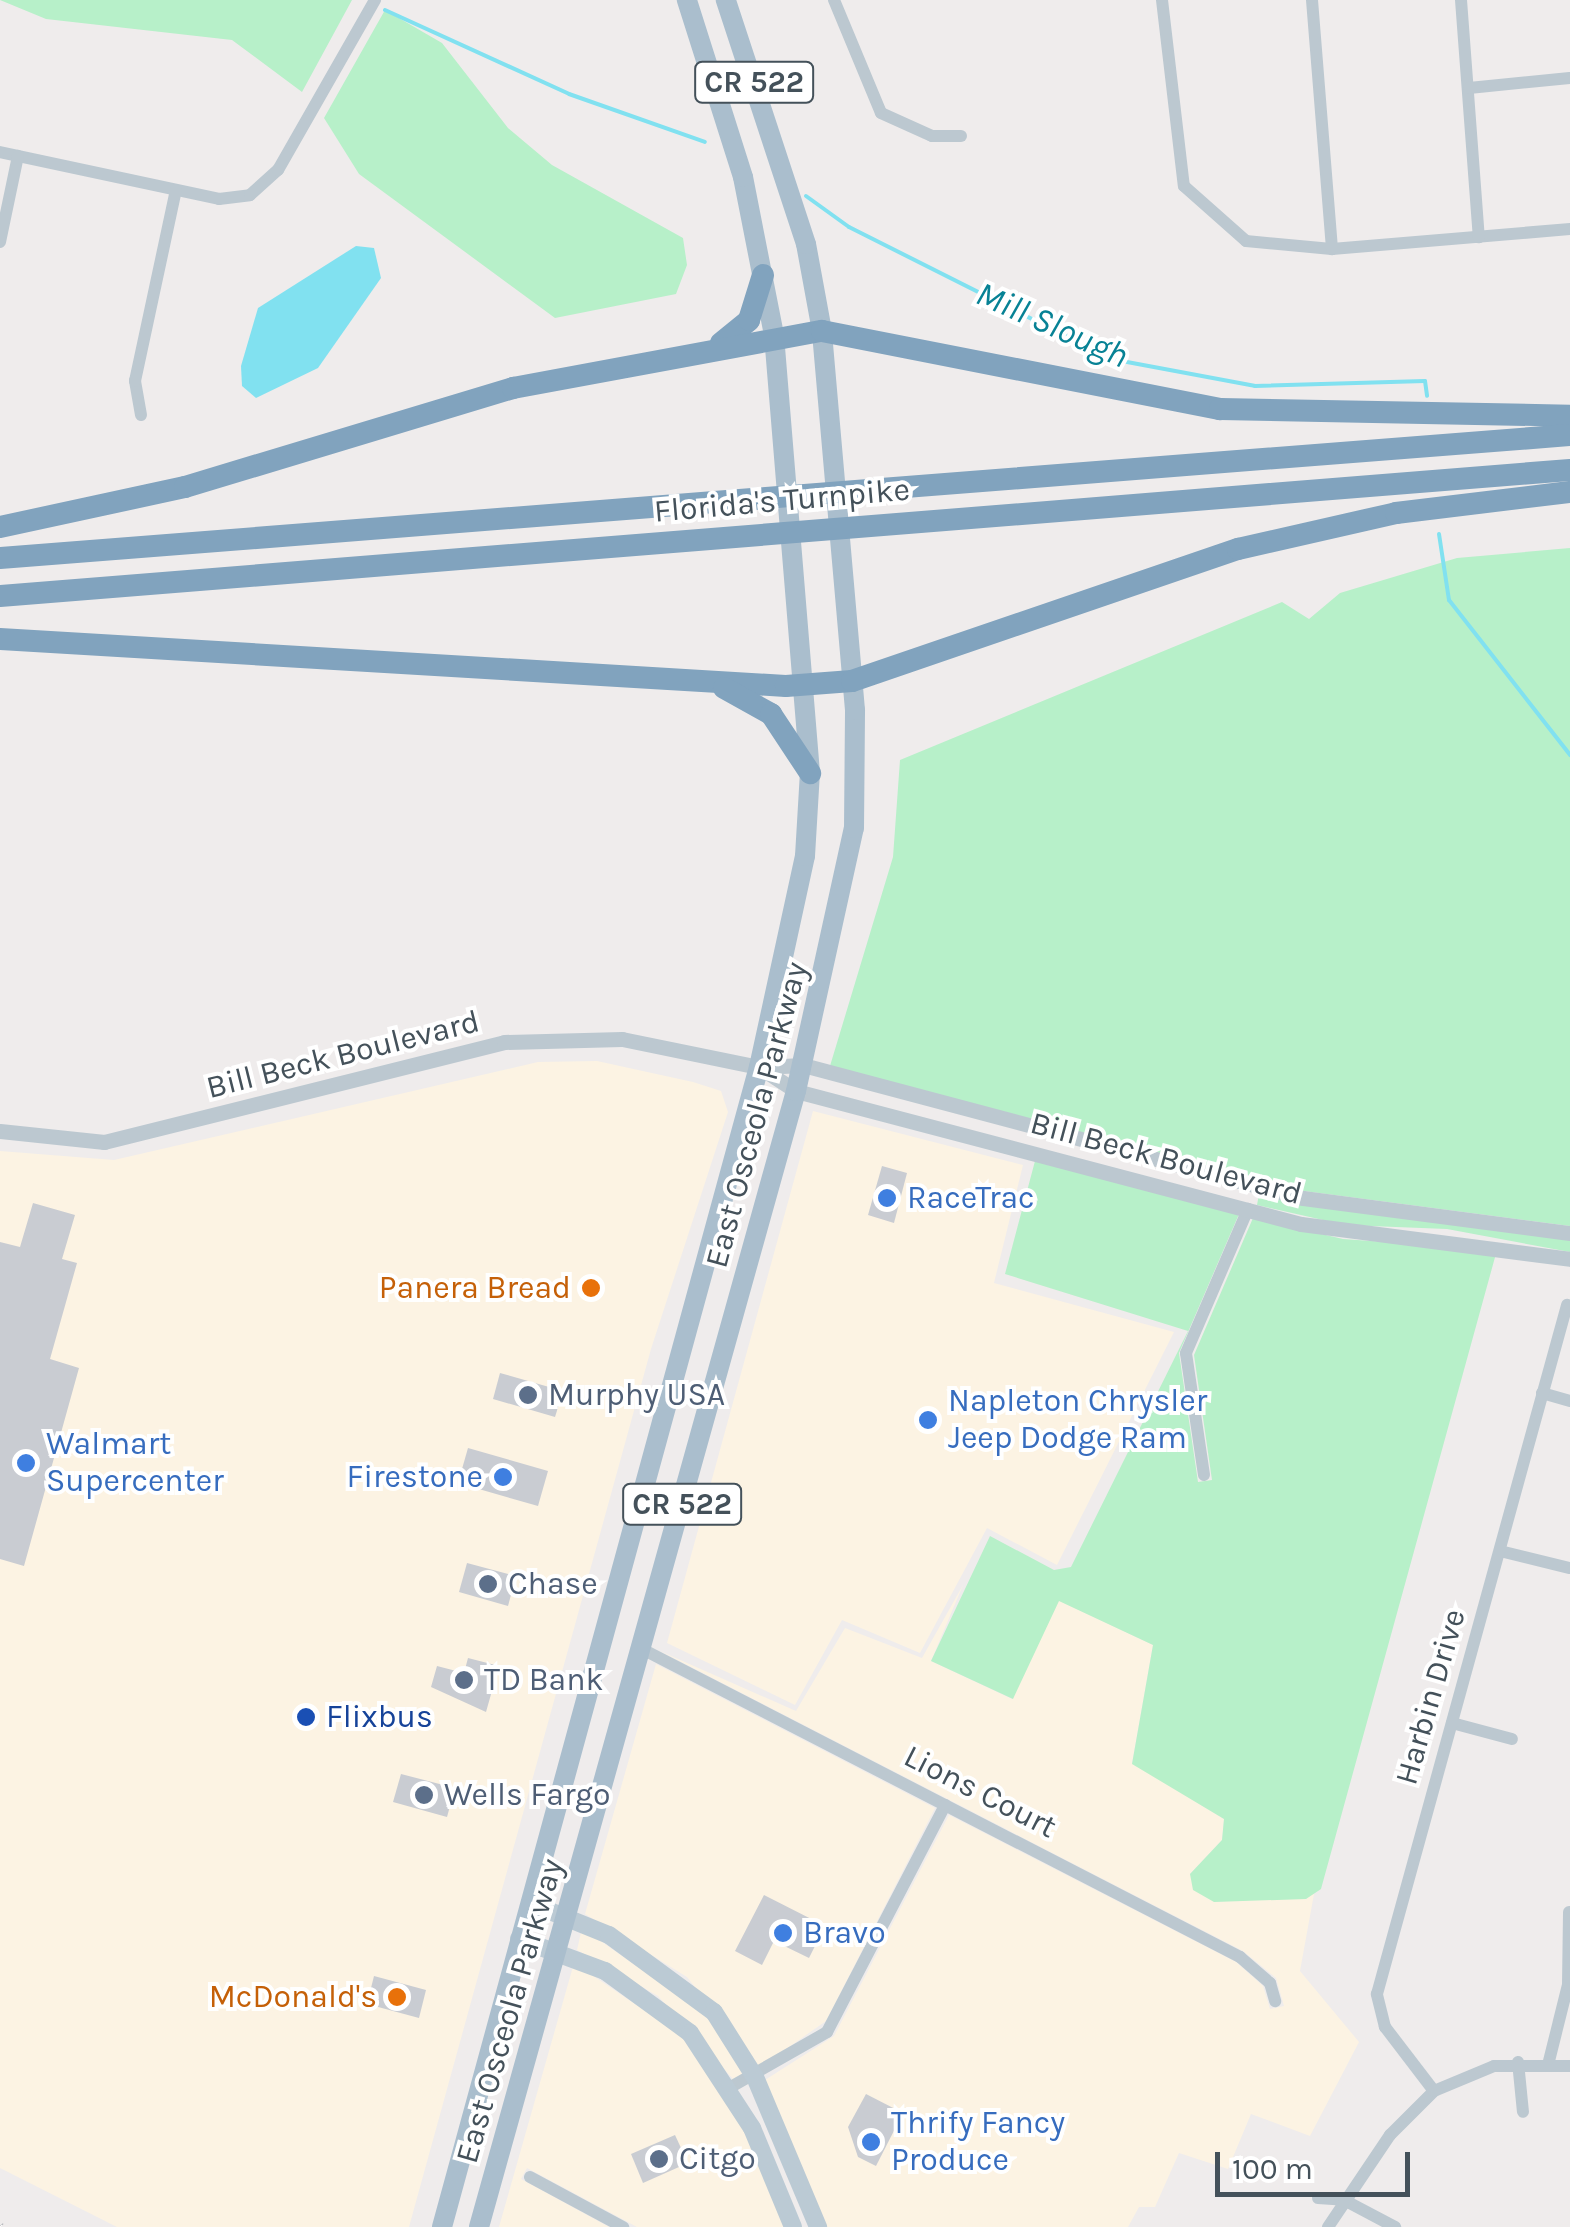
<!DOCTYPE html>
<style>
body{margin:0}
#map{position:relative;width:1570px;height:2227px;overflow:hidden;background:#efecec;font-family:Karla,sans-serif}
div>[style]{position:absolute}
.commercial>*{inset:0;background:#fcf3e3}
.green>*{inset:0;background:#b7f0c9}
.water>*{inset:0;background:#81e1f0}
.stream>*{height:4px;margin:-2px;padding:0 2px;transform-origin:2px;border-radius:2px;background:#81e1f0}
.building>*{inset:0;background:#c9ccd2}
.minor>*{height:12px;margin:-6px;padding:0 6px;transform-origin:6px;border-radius:6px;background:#bcc8d0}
.tertiary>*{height:15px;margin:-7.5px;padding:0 7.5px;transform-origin:7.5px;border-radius:7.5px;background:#bcc8d0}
.secondary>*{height:18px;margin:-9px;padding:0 9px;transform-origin:9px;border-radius:9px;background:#bbcad4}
.primary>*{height:20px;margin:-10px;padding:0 10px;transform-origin:10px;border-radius:10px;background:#aabecd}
.motorway>*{height:22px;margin:-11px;padding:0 11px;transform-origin:11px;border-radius:11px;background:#81a3be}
.rail>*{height:8px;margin-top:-4px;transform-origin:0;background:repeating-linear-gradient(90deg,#fff 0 11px,#aeb2b7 0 22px);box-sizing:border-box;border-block:2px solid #aeb2b7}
.dots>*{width:28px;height:28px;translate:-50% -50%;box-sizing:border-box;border:5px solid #fff;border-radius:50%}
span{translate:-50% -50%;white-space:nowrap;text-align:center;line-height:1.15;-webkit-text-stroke:8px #fff;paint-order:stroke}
.shield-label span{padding:2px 8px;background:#fff;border:2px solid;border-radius:8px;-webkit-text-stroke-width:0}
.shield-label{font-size:30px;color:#44515a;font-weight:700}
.street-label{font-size:32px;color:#44515a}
.shop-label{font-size:32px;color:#366cbe}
.left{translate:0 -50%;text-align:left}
.right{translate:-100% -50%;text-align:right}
.food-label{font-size:32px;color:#c56008}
.service-label{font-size:32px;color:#4e5e75}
.transit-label{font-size:32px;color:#164399}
.water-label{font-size:35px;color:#078295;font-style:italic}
.scale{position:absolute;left:1215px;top:2152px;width:195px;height:45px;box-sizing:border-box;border:5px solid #44515a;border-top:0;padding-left:12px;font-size:30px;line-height:35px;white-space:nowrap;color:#44515a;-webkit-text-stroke:8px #fff;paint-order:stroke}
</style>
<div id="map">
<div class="commercial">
<i style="clip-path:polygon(538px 1062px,597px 1061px,693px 1082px,721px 1091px,728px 1112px,651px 1349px,409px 2227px,117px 2227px,0 2168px,0 1151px,114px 1160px)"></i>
<i style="clip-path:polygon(813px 1111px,1023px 1165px,994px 1283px,1174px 1332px,1057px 1565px,987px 1528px,920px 1653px,842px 1620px,795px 1705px,667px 1643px)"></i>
<i style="clip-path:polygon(963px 1585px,931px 1661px,1012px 1699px,1058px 1600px,1153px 1645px,1132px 1763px,1224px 1819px,1222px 1840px,1190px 1874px,1214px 1902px,1314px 1894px,1300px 1971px,1359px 2042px,1310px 2136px,1251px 2114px,1228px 2169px,1179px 2153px,1155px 2207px,1139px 2207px,1128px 2227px,826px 2227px,765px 2080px,834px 2036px,949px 1815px,1236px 1962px,1263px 1986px,1270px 2009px,1284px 2006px,1276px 1978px,1243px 1951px,660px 1651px,796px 1711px,845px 1628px,922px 1658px)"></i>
<i style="clip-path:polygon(656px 1664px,935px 1808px,826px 2021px,759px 2068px,687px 1977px,585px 1914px)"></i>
<i style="clip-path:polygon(582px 1928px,708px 2016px,745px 2073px,733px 2079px,658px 1996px,577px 1950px)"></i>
<i style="clip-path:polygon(574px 1963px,684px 2037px,746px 2131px,785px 2227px,637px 2227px,527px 2168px,521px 2179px,609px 2227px,499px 2227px)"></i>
</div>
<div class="green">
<i style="clip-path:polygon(0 0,352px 0,302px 92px,232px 40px,46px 19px)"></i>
<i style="clip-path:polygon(385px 10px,442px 43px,508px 128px,552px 165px,683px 238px,687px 265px,676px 294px,555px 318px,359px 174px,324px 118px)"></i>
<i style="clip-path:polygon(1570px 548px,1570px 1226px,1304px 1191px,830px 1066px,893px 857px,900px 760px,1282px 602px,1309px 619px,1340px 593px,1457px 558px)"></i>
<i style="clip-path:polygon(1035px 1161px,1239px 1214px,1179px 1353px,1198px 1482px,1212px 1480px,1194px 1355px,1253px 1218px,1343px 1239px,1497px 1250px,1321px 1889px,1306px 1899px,1214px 1902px,1193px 1890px,1190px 1874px,1222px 1840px,1224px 1819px,1132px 1764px,1153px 1645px,1059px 1601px,1013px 1699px,931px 1661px,990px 1536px,1054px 1570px,1071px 1567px,1188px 1331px,1005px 1274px)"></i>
<i style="clip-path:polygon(1259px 1194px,1570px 1240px,1570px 1252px,1447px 1229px,1345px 1225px,1257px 1205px)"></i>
</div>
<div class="water">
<i style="clip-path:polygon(356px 246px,374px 248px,381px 278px,318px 368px,256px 398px,242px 386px,241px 366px,258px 308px)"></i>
</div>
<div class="stream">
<i style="left:385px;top:10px;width:202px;rotate:24.5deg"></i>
<i style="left:569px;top:94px;width:144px;rotate:19.4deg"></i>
<i style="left:806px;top:196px;width:53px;rotate:35.8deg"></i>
<i style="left:849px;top:227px;width:293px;rotate:26.7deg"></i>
<i style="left:1111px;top:359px;width:147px;rotate:10.6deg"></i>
<i style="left:1255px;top:386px;width:170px;rotate:-1.7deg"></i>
<i style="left:1425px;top:381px;width:15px;rotate:82deg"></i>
<i style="left:1439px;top:534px;width:67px;rotate:81.4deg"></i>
<i style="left:1449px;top:600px;width:197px;rotate:52deg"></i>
</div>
<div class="building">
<i style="clip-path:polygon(882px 1166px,907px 1173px,894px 1223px,868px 1215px)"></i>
<i style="clip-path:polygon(33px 1203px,75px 1215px,62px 1259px,77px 1263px,50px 1359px,79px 1368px,24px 1566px,0 1559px,0 1242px,20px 1247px)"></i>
<i style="clip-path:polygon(500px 1373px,563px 1391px,555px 1417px,493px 1399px)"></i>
<i style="clip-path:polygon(468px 1448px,548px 1471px,538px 1506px,458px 1483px)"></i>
<i style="clip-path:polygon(467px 1563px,516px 1576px,508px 1606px,459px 1592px)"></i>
<i style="clip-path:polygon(468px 1658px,499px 1666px,486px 1712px,431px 1687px,437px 1666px,464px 1673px)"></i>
<i style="clip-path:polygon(401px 1774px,455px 1788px,447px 1817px,393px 1802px)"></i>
<i style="clip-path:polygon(764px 1895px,825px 1926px,809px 1958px,774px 1941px,762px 1965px,735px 1951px)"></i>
<i style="clip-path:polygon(374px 1976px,426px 1990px,419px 2018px,367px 2004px)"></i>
<i style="clip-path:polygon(866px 2094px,903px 2113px,876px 2166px,858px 2157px,848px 2127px)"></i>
<i style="clip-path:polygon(675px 2135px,688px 2163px,643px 2183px,631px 2154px)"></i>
</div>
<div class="minor">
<i style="left:834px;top:0;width:122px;rotate:67.4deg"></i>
<i style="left:881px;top:113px;width:56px;rotate:24.3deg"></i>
<i style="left:932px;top:136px;width:29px"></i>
<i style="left:1162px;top:0;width:187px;rotate:83.3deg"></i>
<i style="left:1184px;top:186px;width:83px;rotate:41.6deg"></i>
<i style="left:1246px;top:241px;width:86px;rotate:5.3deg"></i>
<i style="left:1332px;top:249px;width:239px;rotate:-4.8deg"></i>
<i style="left:1312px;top:0;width:250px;rotate:85.4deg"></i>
<i style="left:1461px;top:0;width:238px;rotate:85.7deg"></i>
<i style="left:1469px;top:88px;width:101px;rotate:-5.7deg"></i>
<i style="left:0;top:152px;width:224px;rotate:12.1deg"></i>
<i style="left:219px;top:199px;width:31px;rotate:-7deg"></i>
<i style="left:250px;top:195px;width:38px;rotate:-42deg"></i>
<i style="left:278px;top:170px;width:196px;rotate:-60.3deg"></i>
<i style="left:0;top:242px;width:88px;rotate:-78.2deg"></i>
<i style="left:141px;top:415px;width:35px;rotate:-100deg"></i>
<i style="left:135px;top:381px;width:195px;rotate:-77.9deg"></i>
<i style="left:1542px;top:1393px;width:29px;rotate:16deg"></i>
<i style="left:1204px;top:1475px;width:123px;rotate:-98.4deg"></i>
<i style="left:1186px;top:1353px;width:157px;rotate:-66.7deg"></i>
<i style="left:1500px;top:1551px;width:72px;rotate:13.7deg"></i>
<i style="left:642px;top:1649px;width:673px;rotate:27.25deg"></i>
<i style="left:1240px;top:1957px;width:40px;rotate:41deg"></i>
<i style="left:1270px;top:1983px;width:19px;rotate:74deg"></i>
<i style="left:1452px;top:1723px;width:62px;rotate:14.9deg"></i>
<i style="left:1549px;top:2061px;width:78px;rotate:-76deg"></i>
<i style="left:1568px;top:1985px;width:73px;rotate:-89.2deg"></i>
<i style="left:1518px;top:2062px;width:50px;rotate:84.3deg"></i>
<i style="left:729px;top:2088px;width:113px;rotate:-29.7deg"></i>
<i style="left:827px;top:2032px;width:256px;rotate:-62.5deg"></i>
<i style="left:1434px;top:2091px;width:81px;rotate:-127.4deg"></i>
<i style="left:1385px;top:2027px;width:34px;rotate:-104deg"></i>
<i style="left:1377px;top:1994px;width:715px;rotate:-74.58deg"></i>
<i style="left:530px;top:2177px;width:106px;rotate:28.3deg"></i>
<i style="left:1318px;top:2198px;width:26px;rotate:4deg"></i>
<i style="left:1344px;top:2200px;width:58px;rotate:27.9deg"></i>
<i style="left:1328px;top:2227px;width:111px;rotate:-56deg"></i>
<i style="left:1390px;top:2135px;width:62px;rotate:-45deg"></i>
<i style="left:1434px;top:2091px;width:65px;rotate:-22.6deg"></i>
<i style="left:1494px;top:2066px;width:76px"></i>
</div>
<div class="tertiary">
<i style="left:759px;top:1067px;width:44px;rotate:33deg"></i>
<i style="left:796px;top:1091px;width:522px;rotate:14.75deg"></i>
<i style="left:1301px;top:1224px;width:271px;rotate:7.4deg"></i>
<i style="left:0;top:1131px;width:105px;rotate:6deg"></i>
<i style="left:104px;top:1142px;width:412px;rotate:-14deg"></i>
<i style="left:504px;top:1042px;width:118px;rotate:-1.5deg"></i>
<i style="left:622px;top:1039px;width:140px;rotate:11.6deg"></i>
<i style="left:759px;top:1067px;width:44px;rotate:-2.6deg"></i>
<i style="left:803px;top:1065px;width:517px;rotate:14.9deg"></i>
<i style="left:1303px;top:1198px;width:269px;rotate:7.5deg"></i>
</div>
<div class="secondary">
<i style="left:530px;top:1903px;width:85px;rotate:22.1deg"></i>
<i style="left:609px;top:1935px;width:130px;rotate:36.3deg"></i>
<i style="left:714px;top:2012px;width:77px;rotate:57.8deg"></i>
<i style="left:755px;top:2077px;width:163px;rotate:67.2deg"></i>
<i style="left:519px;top:1939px;width:92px;rotate:20.4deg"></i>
<i style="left:605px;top:1971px;width:105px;rotate:36.1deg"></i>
<i style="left:690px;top:2033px;width:113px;rotate:56.9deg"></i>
<i style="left:752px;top:2128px;width:107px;rotate:67.5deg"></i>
</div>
<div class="primary">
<i style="left:442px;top:2227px;width:1203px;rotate:-74.72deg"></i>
<i style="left:759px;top:1067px;width:216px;rotate:-77.7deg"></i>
<i style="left:805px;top:856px;width:83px;rotate:-86.6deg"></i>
<i style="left:810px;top:773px;width:439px;rotate:-94.7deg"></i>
<i style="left:774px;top:335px;width:161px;rotate:-101.1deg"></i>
<i style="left:743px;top:177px;width:186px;rotate:-107.6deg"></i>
<i style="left:479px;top:2227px;width:1179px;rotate:-74.41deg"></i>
<i style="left:796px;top:1091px;width:269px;rotate:-77.6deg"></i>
<i style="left:854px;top:828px;width:118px;rotate:-89.5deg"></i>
<i style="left:855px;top:710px;width:380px;rotate:-95deg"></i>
<i style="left:822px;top:331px;width:88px;rotate:-100.4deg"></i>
<i style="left:806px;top:244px;width:257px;rotate:-108.2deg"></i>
</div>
<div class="motorway">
<i style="left:721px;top:343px;width:36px;rotate:-39deg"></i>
<i style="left:749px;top:320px;width:47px;rotate:-72.7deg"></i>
<i style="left:0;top:527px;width:189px;rotate:-12.2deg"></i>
<i style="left:185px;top:487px;width:343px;rotate:-16.8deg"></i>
<i style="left:513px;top:388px;width:314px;rotate:-10.5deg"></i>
<i style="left:822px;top:331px;width:406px;rotate:11.1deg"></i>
<i style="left:1220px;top:409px;width:350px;rotate:1.1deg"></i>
<i style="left:0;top:558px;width:1575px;rotate:-4.48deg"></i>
<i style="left:0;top:596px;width:1575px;rotate:-4.59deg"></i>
<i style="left:0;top:639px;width:787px;rotate:3.42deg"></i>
<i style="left:786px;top:686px;width:66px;rotate:-4.3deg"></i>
<i style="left:852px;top:681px;width:408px;rotate:-18.9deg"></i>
<i style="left:1238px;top:549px;width:162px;rotate:-12.8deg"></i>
<i style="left:1396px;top:513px;width:175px;rotate:-6.9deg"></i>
<i style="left:724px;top:688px;width:54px;rotate:29deg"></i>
<i style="left:771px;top:714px;width:71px;rotate:56.5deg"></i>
</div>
<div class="rail">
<i style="left:0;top:2226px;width:1px;rotate:45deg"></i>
</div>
<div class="dots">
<i style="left:887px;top:1198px;background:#3f7fe0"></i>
<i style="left:591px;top:1288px;background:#e8710a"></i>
<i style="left:528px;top:1395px;background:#5c6f8a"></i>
<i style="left:928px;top:1420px;background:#3f7fe0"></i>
<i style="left:26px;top:1463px;background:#3f7fe0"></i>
<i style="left:503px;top:1477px;background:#3f7fe0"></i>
<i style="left:488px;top:1584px;background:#5c6f8a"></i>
<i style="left:464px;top:1680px;background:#5c6f8a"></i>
<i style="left:306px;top:1717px;background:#1a4fb4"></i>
<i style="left:424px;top:1795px;background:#5c6f8a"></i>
<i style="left:783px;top:1933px;background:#3f7fe0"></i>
<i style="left:397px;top:1997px;background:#e8710a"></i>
<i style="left:871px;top:2142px;background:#3f7fe0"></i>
<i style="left:659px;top:2159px;background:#5c6f8a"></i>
</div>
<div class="shield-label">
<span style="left:754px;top:82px">CR 522</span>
<span style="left:682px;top:1504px">CR 522</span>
</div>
<div class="street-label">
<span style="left:782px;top:501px;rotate:-5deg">Florida's Turnpike</span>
<span style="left:343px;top:1055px;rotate:-14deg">Bill Beck Boulevard</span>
<span style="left:757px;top:1115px;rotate:-75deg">East Osceola Parkway</span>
<span style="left:1166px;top:1159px;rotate:15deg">Bill Beck Boulevard</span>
<span style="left:1431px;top:1697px;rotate:-74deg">Harbin Drive</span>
<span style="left:980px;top:1792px;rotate:27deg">Lions Court</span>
<span style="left:510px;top:2011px;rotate:-74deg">East Osceola Parkway</span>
</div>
<div class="shop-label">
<span class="left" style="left:907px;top:1198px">RaceTrac</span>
<span class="left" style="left:948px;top:1420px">Napleton Chrysler<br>Jeep Dodge Ram</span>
<span class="left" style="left:46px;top:1463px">Walmart<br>Supercenter</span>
<span class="right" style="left:483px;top:1477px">Firestone</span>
<span class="left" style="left:803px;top:1933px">Bravo</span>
<span class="left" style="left:891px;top:2142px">Thrify Fancy<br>Produce</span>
</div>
<div class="food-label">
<span class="right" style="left:571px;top:1288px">Panera Bread</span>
<span class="right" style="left:377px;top:1997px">McDonald's</span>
</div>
<div class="service-label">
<span class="left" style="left:548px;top:1395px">Murphy USA</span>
<span class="left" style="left:508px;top:1584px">Chase</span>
<span class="left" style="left:484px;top:1680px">TD Bank</span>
<span class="left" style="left:444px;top:1795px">Wells Fargo</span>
<span class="left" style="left:679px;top:2159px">Citgo</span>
</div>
<div class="transit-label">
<span class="left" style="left:326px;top:1717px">Flixbus</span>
</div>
<div class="water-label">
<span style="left:1052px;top:325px;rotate:24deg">Mill Slough</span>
</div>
<div class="scale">100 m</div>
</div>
